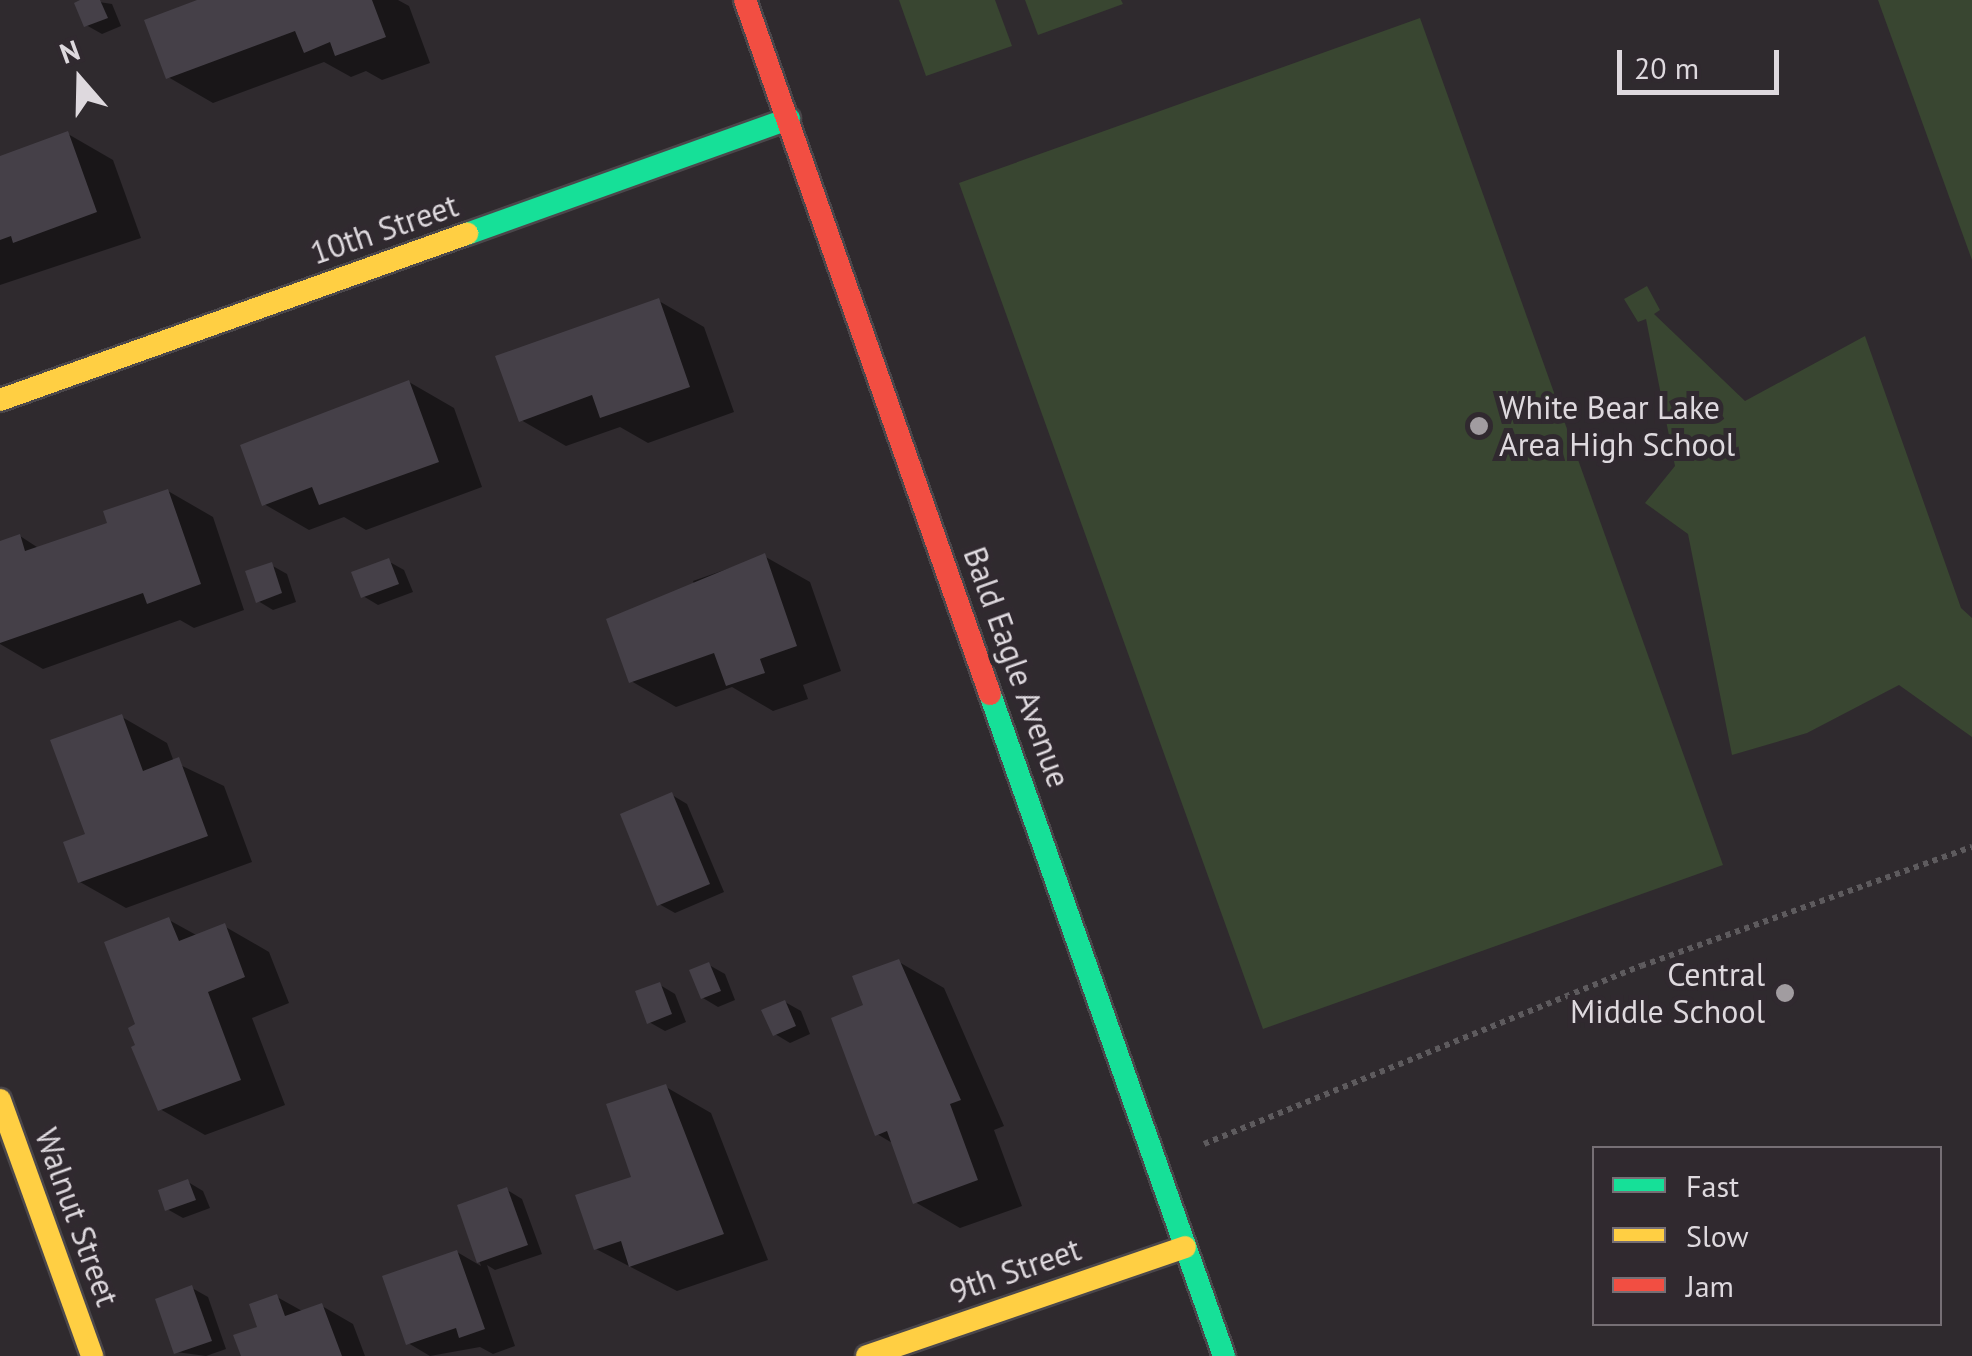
<!DOCTYPE html>
<style>
body{margin:0}
#map{position:relative;width:1972px;height:1356px;overflow:hidden;background:#2f2a2e;font-family:"PT Sans",sans-serif}
div>[style]{position:absolute}
.green>*{inset:0;background:#394631}
.shadow>*{inset:0;background:#0007}
.building>*{inset:0;background:#454048}
.path>*{height:6px;margin-top:-3px;transform-origin:0;background:repeating-linear-gradient(90deg,#5e5b5e 0 5px,transparent 0 10px)}
.roads{filter:drop-shadow(2px 0 #4b474b) drop-shadow(-2px 0 #4b474b) drop-shadow(0 2px #4b474b) drop-shadow(0 -2px #4b474b)}
.fast>*{height:22px;margin:-11px;padding:0 11px;transform-origin:11px;border-radius:11px;background:#16e098}
.slow>*{height:22px;margin:-11px;padding:0 11px;transform-origin:11px;border-radius:11px;background:#ffcf43}
.jam>*{height:22px;margin:-11px;padding:0 11px;transform-origin:11px;border-radius:11px;background:#f24e42}
.dots>*{width:28px;height:28px;translate:-50% -50%;box-sizing:border-box;border:5px solid #30292f;border-radius:50%}
span{translate:-50% -50%;white-space:nowrap;text-align:center;line-height:1.15;-webkit-text-stroke:10px #30292f;paint-order:stroke}
.street-label{font-size:32px;color:#ded9de}
.poi-label{font-size:32px;color:#ded9de}
.left{translate:0 -50%;text-align:left}
.right{translate:-100% -50%;text-align:right}
.legend{position:absolute;left:1592px;top:1146px;width:350px;height:180px;box-sizing:border-box;background:#30292f;border:2px solid #766f75;margin:0;padding:12px 18px;list-style:none;font-size:30px;color:#ded9de}
.legend li{display:flex;align-items:center;gap:20px;height:50px}
.legend b{width:50px;border:2px solid #766f75}
.north{position:absolute;left:30px;top:30px;width:100px;height:100px;-webkit-text-stroke:8px #30292f;paint-order:stroke;rotate:340deg;font-size:28px;font-weight:700;line-height:40px;text-align:center;color:#ded9de}
.north::after{content:'';display:block;margin:auto;width:35px;height:45px;background:#ded9de;clip-path:polygon(50% 0,100% 100%,50% 72%,0 100%)}
.scale{position:absolute;left:1617px;top:50px;width:162px;height:45px;box-sizing:border-box;border:5px solid #ded9de;border-top:0;padding-left:12px;font-size:30px;line-height:35px;white-space:nowrap;color:#ded9de;-webkit-text-stroke:8px #30292f;paint-order:stroke}
</style>
<div id="map">
<div class="green">
<i style="clip-path:polygon(899px 0,995px 0,1012px 46px,926px 76px)"></i>
<i style="clip-path:polygon(1025px 0,1121px 0,1123px 4px,1038px 35px)"></i>
<i style="clip-path:polygon(1878px 0,1972px 0,1972px 260px)"></i>
<i style="clip-path:polygon(1420px 18px,1723px 865px,1263px 1029px,959px 183px)"></i>
<i style="clip-path:polygon(1647px 286px,1660px 310px,1654px 314px,1745px 401px,1865px 336px,1961px 608px,1972px 618px,1972px 737px,1899px 685px,1807px 733px,1732px 755px,1688px 534px,1645px 503px,1675px 466px,1646px 319px,1638px 322px,1624px 299px)"></i>
</div>
<div class="shadow">
<i style="clip-path:polygon(86px 0,112px 4px,121px 26px,102px 34px,86px 25px)"></i>
<i style="clip-path:polygon(205px 0,398px 0,409px 6px,430px 63px,382px 80px,366px 71px,351px 77px,324px 62px,213px 103px,168px 77px)"></i>
<i style="clip-path:polygon(68px 134px,113px 160px,141px 238px,0 285px,0 158px)"></i>
<i style="clip-path:polygon(659px 301px,704px 327px,734px 412px,648px 443px,620px 427px,566px 446px,521px 420px)"></i>
<i style="clip-path:polygon(409px 382px,454px 408px,482px 487px,366px 530px,344px 517px,309px 530px,264px 504px)"></i>
<i style="clip-path:polygon(168px 491px,213px 517px,244px 610px,194px 628px,180px 620px,43px 669px,0 644px,0 543px,20px 536px,40px 549px,110px 525px)"></i>
<i style="clip-path:polygon(764px 556px,810px 582px,841px 671px,803px 685px,808px 699px,773px 711px,732px 687px,676px 707px,631px 681px,696px 589px,693px 581px)"></i>
<i style="clip-path:polygon(388px 561px,404px 570px,413px 592px,378px 605px,363px 596px)"></i>
<i style="clip-path:polygon(271px 565px,287px 574px,296px 602px,273px 610px,258px 601px)"></i>
<i style="clip-path:polygon(122px 717px,167px 743px,174px 762px,224px 786px,252px 862px,126px 908px,80px 882px)"></i>
<i style="clip-path:polygon(672px 795px,687px 804px,724px 892px,675px 913px,659px 904px)"></i>
<i style="clip-path:polygon(169px 920px,198px 936px,224px 926px,269px 952px,289px 1003px,252px 1018px,285px 1105px,205px 1135px,160px 1109px,139px 1047px,138px 1025px)"></i>
<i style="clip-path:polygon(899px 962px,944px 988px,1004px 1126px,994px 1130px,1022px 1206px,960px 1228px,915px 1202px,894px 1144px,877px 1134px)"></i>
<i style="clip-path:polygon(709px 965px,725px 974px,735px 1000px,718px 1007px,703px 998px)"></i>
<i style="clip-path:polygon(660px 985px,675px 994px,686px 1022px,665px 1031px,649px 1022px)"></i>
<i style="clip-path:polygon(785px 1002px,801px 1011px,810px 1034px,790px 1043px,775px 1034px)"></i>
<i style="clip-path:polygon(666px 1087px,711px 1113px,768px 1260px,677px 1291px,596px 1249px,634px 1178px)"></i>
<i style="clip-path:polygon(188px 1182px,203px 1191px,210px 1208px,183px 1218px,167px 1209px)"></i>
<i style="clip-path:polygon(507px 1190px,522px 1199px,542px 1254px,495px 1270px,487px 1265px,515px 1346px,493px 1354px,480px 1347px,430px 1356px,408px 1343px,457px 1252px,481px 1266px,460px 1207px)"></i>
<i style="clip-path:polygon(192px 1288px,208px 1297px,226px 1349px,206px 1356px,176px 1352px)"></i>
<i style="clip-path:polygon(277px 1297px,304px 1312px,322px 1306px,353px 1324px,365px 1356px,244px 1356px)"></i>
</div>
<div class="building">
<i style="clip-path:polygon(80px 0,100px 0,108px 18px,84px 27px,74px 3px)"></i>
<i style="clip-path:polygon(197px 0,372px 0,386px 37px,335px 56px,330px 42px,304px 53px,295px 31px,166px 79px,144px 20px)"></i>
<i style="clip-path:polygon(68px 131px,97px 212px,13px 243px,11px 236px,0 240px,0 156px)"></i>
<i style="clip-path:polygon(659px 298px,690px 387px,600px 418px,592px 395px,519px 422px,495px 356px)"></i>
<i style="clip-path:polygon(409px 380px,439px 462px,319px 505px,312px 487px,262px 506px,240px 445px)"></i>
<i style="clip-path:polygon(168px 489px,201px 584px,147px 604px,143px 593px,0 643px,0 541px,20px 534px,25px 551px,107px 523px,103px 511px)"></i>
<i style="clip-path:polygon(765px 553px,797px 646px,760px 659px,765px 673px,726px 686px,714px 653px,629px 683px,606px 619px)"></i>
<i style="clip-path:polygon(389px 558px,399px 584px,361px 598px,351px 572px)"></i>
<i style="clip-path:polygon(272px 562px,282px 593px,256px 603px,245px 571px)"></i>
<i style="clip-path:polygon(122px 714px,143px 771px,179px 757px,208px 836px,78px 883px,63px 842px,85px 834px,50px 740px)"></i>
<i style="clip-path:polygon(672px 792px,710px 884px,657px 906px,620px 814px)"></i>
<i style="clip-path:polygon(169px 917px,179px 941px,225px 923px,245px 977px,208px 992px,241px 1080px,158px 1111px,131px 1047px,135px 1045px,128px 1028px,135px 1024px,104px 942px)"></i>
<i style="clip-path:polygon(899px 959px,961px 1100px,950px 1104px,978px 1180px,913px 1204px,887px 1131px,875px 1136px,831px 1018px,863px 1005px,852px 976px)"></i>
<i style="clip-path:polygon(709px 962px,721px 991px,701px 999px,689px 970px)"></i>
<i style="clip-path:polygon(660px 982px,672px 1014px,647px 1024px,635px 991px)"></i>
<i style="clip-path:polygon(785px 1000px,796px 1026px,773px 1036px,761px 1010px)"></i>
<i style="clip-path:polygon(666px 1084px,724px 1234px,629px 1267px,621px 1241px,594px 1250px,575px 1195px,631px 1177px,606px 1104px)"></i>
<i style="clip-path:polygon(188px 1179px,196px 1200px,165px 1211px,158px 1190px)"></i>
<i style="clip-path:polygon(507px 1187px,528px 1245px,477px 1263px,457px 1205px)"></i>
<i style="clip-path:polygon(457px 1250px,485px 1329px,459px 1338px,456px 1328px,406px 1345px,382px 1276px)"></i>
<i style="clip-path:polygon(192px 1285px,212px 1341px,174px 1354px,155px 1299px)"></i>
<i style="clip-path:polygon(277px 1294px,285px 1316px,322px 1303px,342px 1356px,241px 1356px,233px 1335px,257px 1327px,249px 1304px)"></i>
</div>
<div class="path">
<i style="left:1204px;top:1144px;width:472px;rotate:-22.2deg"></i>
<i style="left:1641px;top:966px;width:352px;rotate:-19.8deg"></i>
</div>
<div class="roads">
<div class="fast">
<i style="left:467px;top:234px;width:342px;rotate:-19.7deg"></i>
<i style="left:990px;top:694px;width:702px;rotate:70.53deg"></i>
</div>
<div class="slow">
<i style="left:0;top:400px;width:496px;rotate:-19.6deg"></i>
<i style="left:0;top:1100px;width:272px;rotate:70.2deg"></i>
<i style="left:867px;top:1356px;width:336px;rotate:-18.9deg"></i>
</div>
<div class="jam">
<i style="left:745px;top:0;width:736px;rotate:70.56deg"></i>
</div>
</div>
<div class="dots">
<i style="left:1479px;top:426px;background:#a19ca0"></i>
<i style="left:1785px;top:993px;background:#a19ca0"></i>
</div>
<div class="street-label">
<span style="left:384px;top:229px;rotate:-19deg">10th Street</span>
<span style="left:1017px;top:667px;rotate:70deg">Bald Eagle Avenue</span>
<span style="left:77px;top:1217px;rotate:70deg">Walnut Street</span>
<span style="left:1015px;top:1270px;rotate:-19deg">9th Street</span>
</div>
<div class="poi-label">
<span class="left" style="left:1499px;top:426px">White Bear Lake<br>Area High School</span>
<span class="right" style="left:1765px;top:993px">Central<br>Middle School</span>
</div>
<ul class="legend">
<li><b style="height:12px;background:#16e098"></b>Fast</li>
<li><b style="height:12px;background:#ffcf43"></b>Slow</li>
<li><b style="height:12px;background:#f24e42"></b>Jam</li>
</ul>
<div class="north">N</div>
<div class="scale">20 m</div>
</div>
